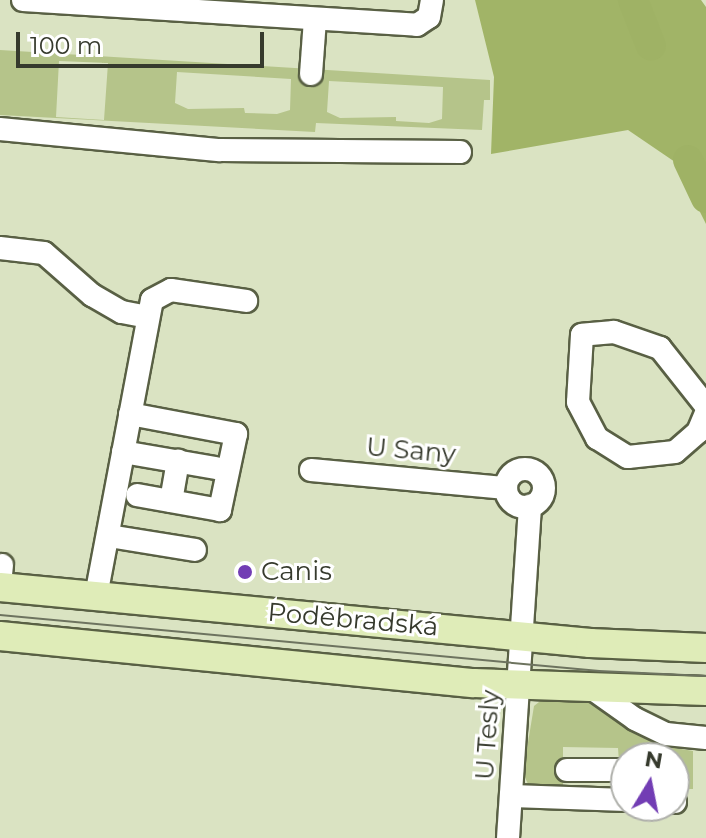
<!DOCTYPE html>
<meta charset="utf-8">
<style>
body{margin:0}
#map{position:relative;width:706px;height:838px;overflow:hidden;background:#dae3c2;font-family:Montserrat,sans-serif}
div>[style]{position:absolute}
.green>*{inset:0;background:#b5c48a}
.forest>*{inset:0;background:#a1b467}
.river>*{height:30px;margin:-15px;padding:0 15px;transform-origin:15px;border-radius:15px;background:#9fb265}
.roads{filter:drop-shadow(2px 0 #596044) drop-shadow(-2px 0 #596044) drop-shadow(0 2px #596044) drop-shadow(0 -2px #596044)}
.minor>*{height:22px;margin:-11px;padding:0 11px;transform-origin:11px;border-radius:11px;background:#fff}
.minor>.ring{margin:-11px;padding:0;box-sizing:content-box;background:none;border:22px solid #fff;border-radius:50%}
.major>*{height:28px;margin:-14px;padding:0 14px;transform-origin:14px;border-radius:14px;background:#dfecb8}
.tram>*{height:2px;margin:-1px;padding:0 1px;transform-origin:1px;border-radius:1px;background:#6d735f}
.dots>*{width:22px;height:22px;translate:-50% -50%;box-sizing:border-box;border:4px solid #fff;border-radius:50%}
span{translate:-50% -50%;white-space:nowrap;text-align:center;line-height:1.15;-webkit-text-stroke:6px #fff;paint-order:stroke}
.street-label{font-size:26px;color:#363a2d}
.poi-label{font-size:26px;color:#363a2d}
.left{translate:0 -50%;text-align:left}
.north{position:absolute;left:610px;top:742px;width:80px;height:80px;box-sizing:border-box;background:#fff;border:2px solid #afb0ab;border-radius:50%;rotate:10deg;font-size:22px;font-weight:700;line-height:32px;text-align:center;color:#363a2d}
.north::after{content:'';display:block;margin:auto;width:28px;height:36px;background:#723db4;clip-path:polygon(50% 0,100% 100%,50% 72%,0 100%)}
.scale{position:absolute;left:16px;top:32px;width:248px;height:36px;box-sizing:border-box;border:4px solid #363a2d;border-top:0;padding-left:10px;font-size:24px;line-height:28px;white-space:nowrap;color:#363a2d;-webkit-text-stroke:6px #fff;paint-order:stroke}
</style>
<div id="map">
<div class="green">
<i style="clip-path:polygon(evenodd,0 50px,490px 80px,490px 100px,484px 100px,482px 130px,316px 123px,315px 132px,0 115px,0 50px,59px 61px,108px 63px,104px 120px,56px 117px,59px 61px,0 50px,177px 72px,291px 79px,290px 110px,277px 114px,245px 113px,244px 108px,188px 109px,175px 103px,177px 72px,0 50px,329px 81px,443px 87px,442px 119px,429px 123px,396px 121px,396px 117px,340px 118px,327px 112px,329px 81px)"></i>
<i style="clip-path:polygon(581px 697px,658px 745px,693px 751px,693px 789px,674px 789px,674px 758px,619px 762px,618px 748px,563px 747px,563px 788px,528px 784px,523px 773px,534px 706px,544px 698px)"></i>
</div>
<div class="forest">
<i style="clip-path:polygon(475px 0,701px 0,706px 7px,706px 224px,675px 162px,628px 130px,491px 154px,494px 77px)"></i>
</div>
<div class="river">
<i style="left:633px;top:0;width:49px;rotate:68.6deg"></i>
<i style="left:688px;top:160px;width:42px;rotate:64.7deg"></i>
</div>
<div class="roads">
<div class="minor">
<i style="left:23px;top:0;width:395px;rotate:3.6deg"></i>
<i style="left:417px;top:25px;width:14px;rotate:-34deg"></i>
<i style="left:429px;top:17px;width:17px;rotate:-80deg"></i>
<i style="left:311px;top:74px;width:55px;rotate:-85.8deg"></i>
<i style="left:0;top:129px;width:221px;rotate:5.5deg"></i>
<i style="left:220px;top:150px;width:240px;rotate:0.5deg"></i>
<i style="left:0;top:248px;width:44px;rotate:6.5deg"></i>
<i style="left:44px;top:253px;width:64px;rotate:41.2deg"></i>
<i style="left:92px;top:295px;width:34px;rotate:30deg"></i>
<i style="left:122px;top:312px;width:25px;rotate:11deg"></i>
<i style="left:706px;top:406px;width:74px;rotate:-128.4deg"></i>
<i style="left:660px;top:348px;width:49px;rotate:-160.8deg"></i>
<i style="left:614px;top:332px;width:32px;rotate:175deg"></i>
<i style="left:582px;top:335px;width:67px;rotate:93.4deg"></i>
<i style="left:578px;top:402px;width:41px;rotate:62.2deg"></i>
<i style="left:597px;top:438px;width:36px;rotate:32deg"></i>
<i style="left:628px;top:457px;width:47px;rotate:-6.1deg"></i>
<i style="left:675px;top:452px;width:30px;rotate:-41deg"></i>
<i style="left:698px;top:432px;width:21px;rotate:-67deg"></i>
<i style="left:130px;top:414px;width:108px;rotate:10.7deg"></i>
<i style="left:236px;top:434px;width:78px;rotate:101.9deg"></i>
<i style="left:220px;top:510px;width:84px;rotate:-169.8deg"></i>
<i style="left:123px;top:452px;width:94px;rotate:9.8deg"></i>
<i class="ring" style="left:506px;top:469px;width:16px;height:16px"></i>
<i style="left:311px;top:470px;width:196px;rotate:5.3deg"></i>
<i style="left:171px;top:501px;width:41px;rotate:-80.1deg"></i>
<i style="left:109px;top:536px;width:87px;rotate:9.2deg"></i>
<i style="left:0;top:584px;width:19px;rotate:-84deg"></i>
<i style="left:96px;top:596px;width:301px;rotate:-79.3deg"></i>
<i style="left:152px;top:300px;width:21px;rotate:-28deg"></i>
<i style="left:171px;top:290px;width:76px;rotate:8.3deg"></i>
<i style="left:590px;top:687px;width:55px;rotate:35.4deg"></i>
<i style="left:635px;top:719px;width:34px;rotate:26deg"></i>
<i style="left:666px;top:734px;width:40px;rotate:5.7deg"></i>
<i style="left:567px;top:770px;width:59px"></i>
<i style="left:512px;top:796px;width:114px;rotate:2deg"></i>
<i style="left:674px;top:802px;width:1px"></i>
<i style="left:508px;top:838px;width:333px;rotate:-86.2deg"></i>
</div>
<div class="major">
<i style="left:0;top:587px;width:593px;rotate:5.42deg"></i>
<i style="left:590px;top:643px;width:116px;rotate:2.5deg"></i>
<i style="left:0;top:636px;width:476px;rotate:5.7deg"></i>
<i style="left:474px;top:683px;width:232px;rotate:2deg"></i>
</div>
</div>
<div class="tram">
<i style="left:0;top:615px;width:602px;rotate:5.34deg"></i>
<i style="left:599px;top:671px;width:107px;rotate:2.7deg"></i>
</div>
<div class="dots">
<i style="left:245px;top:572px;background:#723db4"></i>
</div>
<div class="street-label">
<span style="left:411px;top:451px;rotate:5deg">U Sany</span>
<span style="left:353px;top:620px;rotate:5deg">Poděbradská</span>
<span style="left:488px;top:735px;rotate:-86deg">U Tesly</span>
</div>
<div class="poi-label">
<span class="left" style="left:261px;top:572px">Canis</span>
</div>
<div class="north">N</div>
<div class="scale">100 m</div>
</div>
